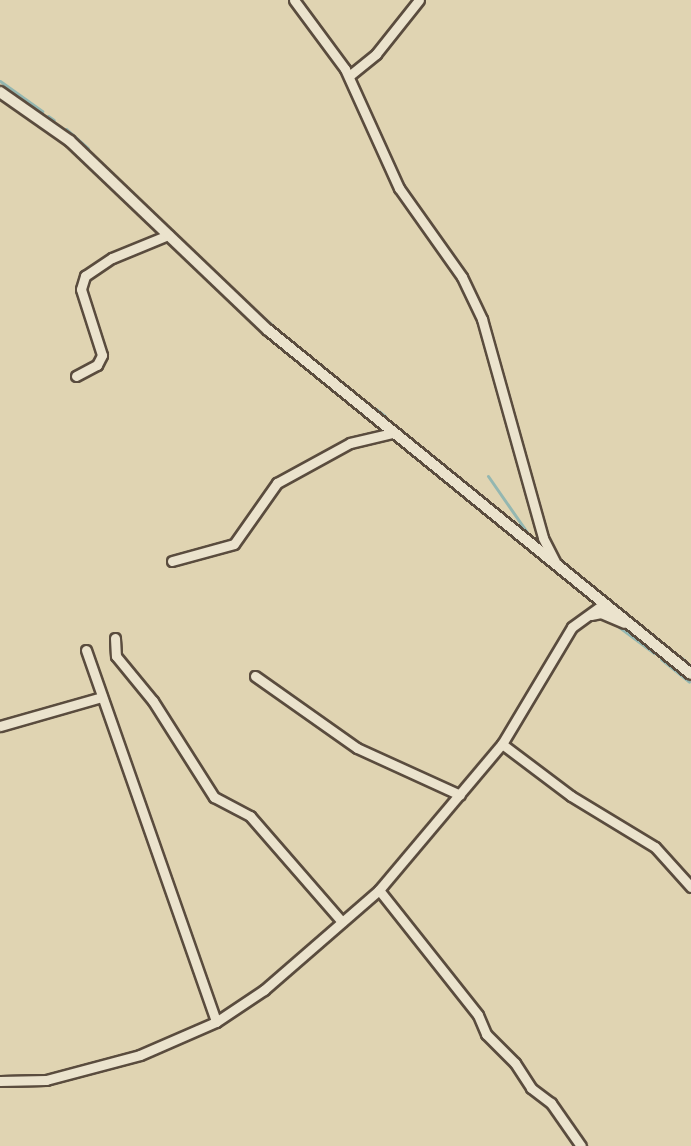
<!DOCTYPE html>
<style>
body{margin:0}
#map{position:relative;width:691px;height:1146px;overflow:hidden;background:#e0d4b2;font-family:"Libre Bodoni",serif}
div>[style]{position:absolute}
.stream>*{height:3px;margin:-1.5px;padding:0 1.5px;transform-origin:1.5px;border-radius:1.5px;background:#94b7b1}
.roads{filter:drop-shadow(2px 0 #5a4c3e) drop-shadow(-2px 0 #5a4c3e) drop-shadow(0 2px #5a4c3e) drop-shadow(0 -2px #5a4c3e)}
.minor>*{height:9px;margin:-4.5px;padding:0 4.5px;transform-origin:4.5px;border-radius:4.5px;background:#ebe3cd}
.tertiary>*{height:10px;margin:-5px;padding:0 5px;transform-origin:5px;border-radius:5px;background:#ebe3cd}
span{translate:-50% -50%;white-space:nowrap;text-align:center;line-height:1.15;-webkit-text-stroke:5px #ebe3cd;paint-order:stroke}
</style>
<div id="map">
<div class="stream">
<i style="left:0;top:81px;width:52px;rotate:35.5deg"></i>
<i style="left:48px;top:116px;width:7px;rotate:34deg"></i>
<i style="left:66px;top:129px;width:29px;rotate:41deg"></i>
<i style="left:260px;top:315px;width:14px;rotate:39deg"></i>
<i style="left:278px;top:331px;width:22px;rotate:39deg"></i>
<i style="left:358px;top:397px;width:16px;rotate:35deg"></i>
<i style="left:376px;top:409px;width:11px;rotate:38deg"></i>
<i style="left:391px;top:422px;width:16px;rotate:43deg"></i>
<i style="left:488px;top:476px;width:79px;rotate:55.3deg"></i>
<i style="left:615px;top:624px;width:49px;rotate:36.6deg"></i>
<i style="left:682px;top:658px;width:13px;rotate:45deg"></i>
<i style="left:661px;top:659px;width:36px;rotate:39deg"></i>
</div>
<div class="roads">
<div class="minor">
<i style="left:294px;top:0;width:86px;rotate:53.5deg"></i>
<i style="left:345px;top:69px;width:131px;rotate:65.6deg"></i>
<i style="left:399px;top:188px;width:109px;rotate:54.7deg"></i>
<i style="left:462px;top:277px;width:47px;rotate:64.5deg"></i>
<i style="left:482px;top:319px;width:227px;rotate:74.4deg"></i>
<i style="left:543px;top:538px;width:29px;rotate:63deg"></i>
<i style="left:349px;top:76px;width:35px;rotate:-39deg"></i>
<i style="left:376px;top:54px;width:69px;rotate:-51.5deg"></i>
<i style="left:76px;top:376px;width:24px;rotate:-28deg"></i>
<i style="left:97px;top:365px;width:11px;rotate:-63deg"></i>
<i style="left:102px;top:355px;width:69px;rotate:-107.7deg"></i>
<i style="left:81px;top:289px;width:14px;rotate:-73deg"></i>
<i style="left:85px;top:276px;width:32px;rotate:-34deg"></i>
<i style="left:112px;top:258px;width:61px;rotate:-22.3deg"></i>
<i style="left:172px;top:561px;width:64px;rotate:-15.3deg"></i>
<i style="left:234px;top:544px;width:75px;rotate:-54.8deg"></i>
<i style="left:277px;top:483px;width:83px;rotate:-28.7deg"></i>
<i style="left:350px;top:443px;width:43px;rotate:-13.4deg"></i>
<i style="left:591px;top:615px;width:10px;rotate:-11deg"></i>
<i style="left:601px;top:613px;width:25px;rotate:23deg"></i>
<i style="left:115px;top:638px;width:18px;rotate:87deg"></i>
<i style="left:116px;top:656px;width:58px;rotate:50.6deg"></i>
<i style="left:153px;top:701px;width:114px;rotate:57.6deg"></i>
<i style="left:214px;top:797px;width:41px;rotate:27.8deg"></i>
<i style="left:250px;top:816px;width:140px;rotate:49deg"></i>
<i style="left:86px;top:650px;width:394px;rotate:70.7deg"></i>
<i style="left:255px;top:676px;width:125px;rotate:35.2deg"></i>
<i style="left:357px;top:748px;width:113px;rotate:24.5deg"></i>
<i style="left:0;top:726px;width:106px;rotate:-15.9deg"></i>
<i style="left:502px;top:744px;width:86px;rotate:37deg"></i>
<i style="left:571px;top:796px;width:98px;rotate:31.3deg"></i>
<i style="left:655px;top:847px;width:54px;rotate:48deg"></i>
<i style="left:379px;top:890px;width:159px;rotate:51.6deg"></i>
<i style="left:478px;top:1015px;width:21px;rotate:67deg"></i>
<i style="left:486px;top:1034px;width:41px;rotate:45deg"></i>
<i style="left:515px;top:1063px;width:30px;rotate:57deg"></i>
<i style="left:531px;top:1088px;width:25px;rotate:37deg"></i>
<i style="left:551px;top:1103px;width:52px;rotate:55.1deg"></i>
<i style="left:0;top:1081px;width:46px;rotate:-1.2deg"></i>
<i style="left:46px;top:1080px;width:97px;rotate:-14.9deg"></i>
<i style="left:140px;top:1055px;width:83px;rotate:-23.5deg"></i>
<i style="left:216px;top:1022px;width:58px;rotate:-33.7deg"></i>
<i style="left:264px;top:990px;width:152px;rotate:-41deg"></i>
<i style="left:379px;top:890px;width:191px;rotate:-49.9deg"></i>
<i style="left:502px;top:744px;width:136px;rotate:-59.1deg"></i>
<i style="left:572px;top:627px;width:36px;rotate:-36deg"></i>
</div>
<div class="tertiary">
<i style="left:0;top:92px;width:85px;rotate:35deg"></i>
<i style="left:70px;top:141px;width:274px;rotate:43.7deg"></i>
<i style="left:268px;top:330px;width:545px;rotate:39.12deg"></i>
</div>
</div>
</div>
